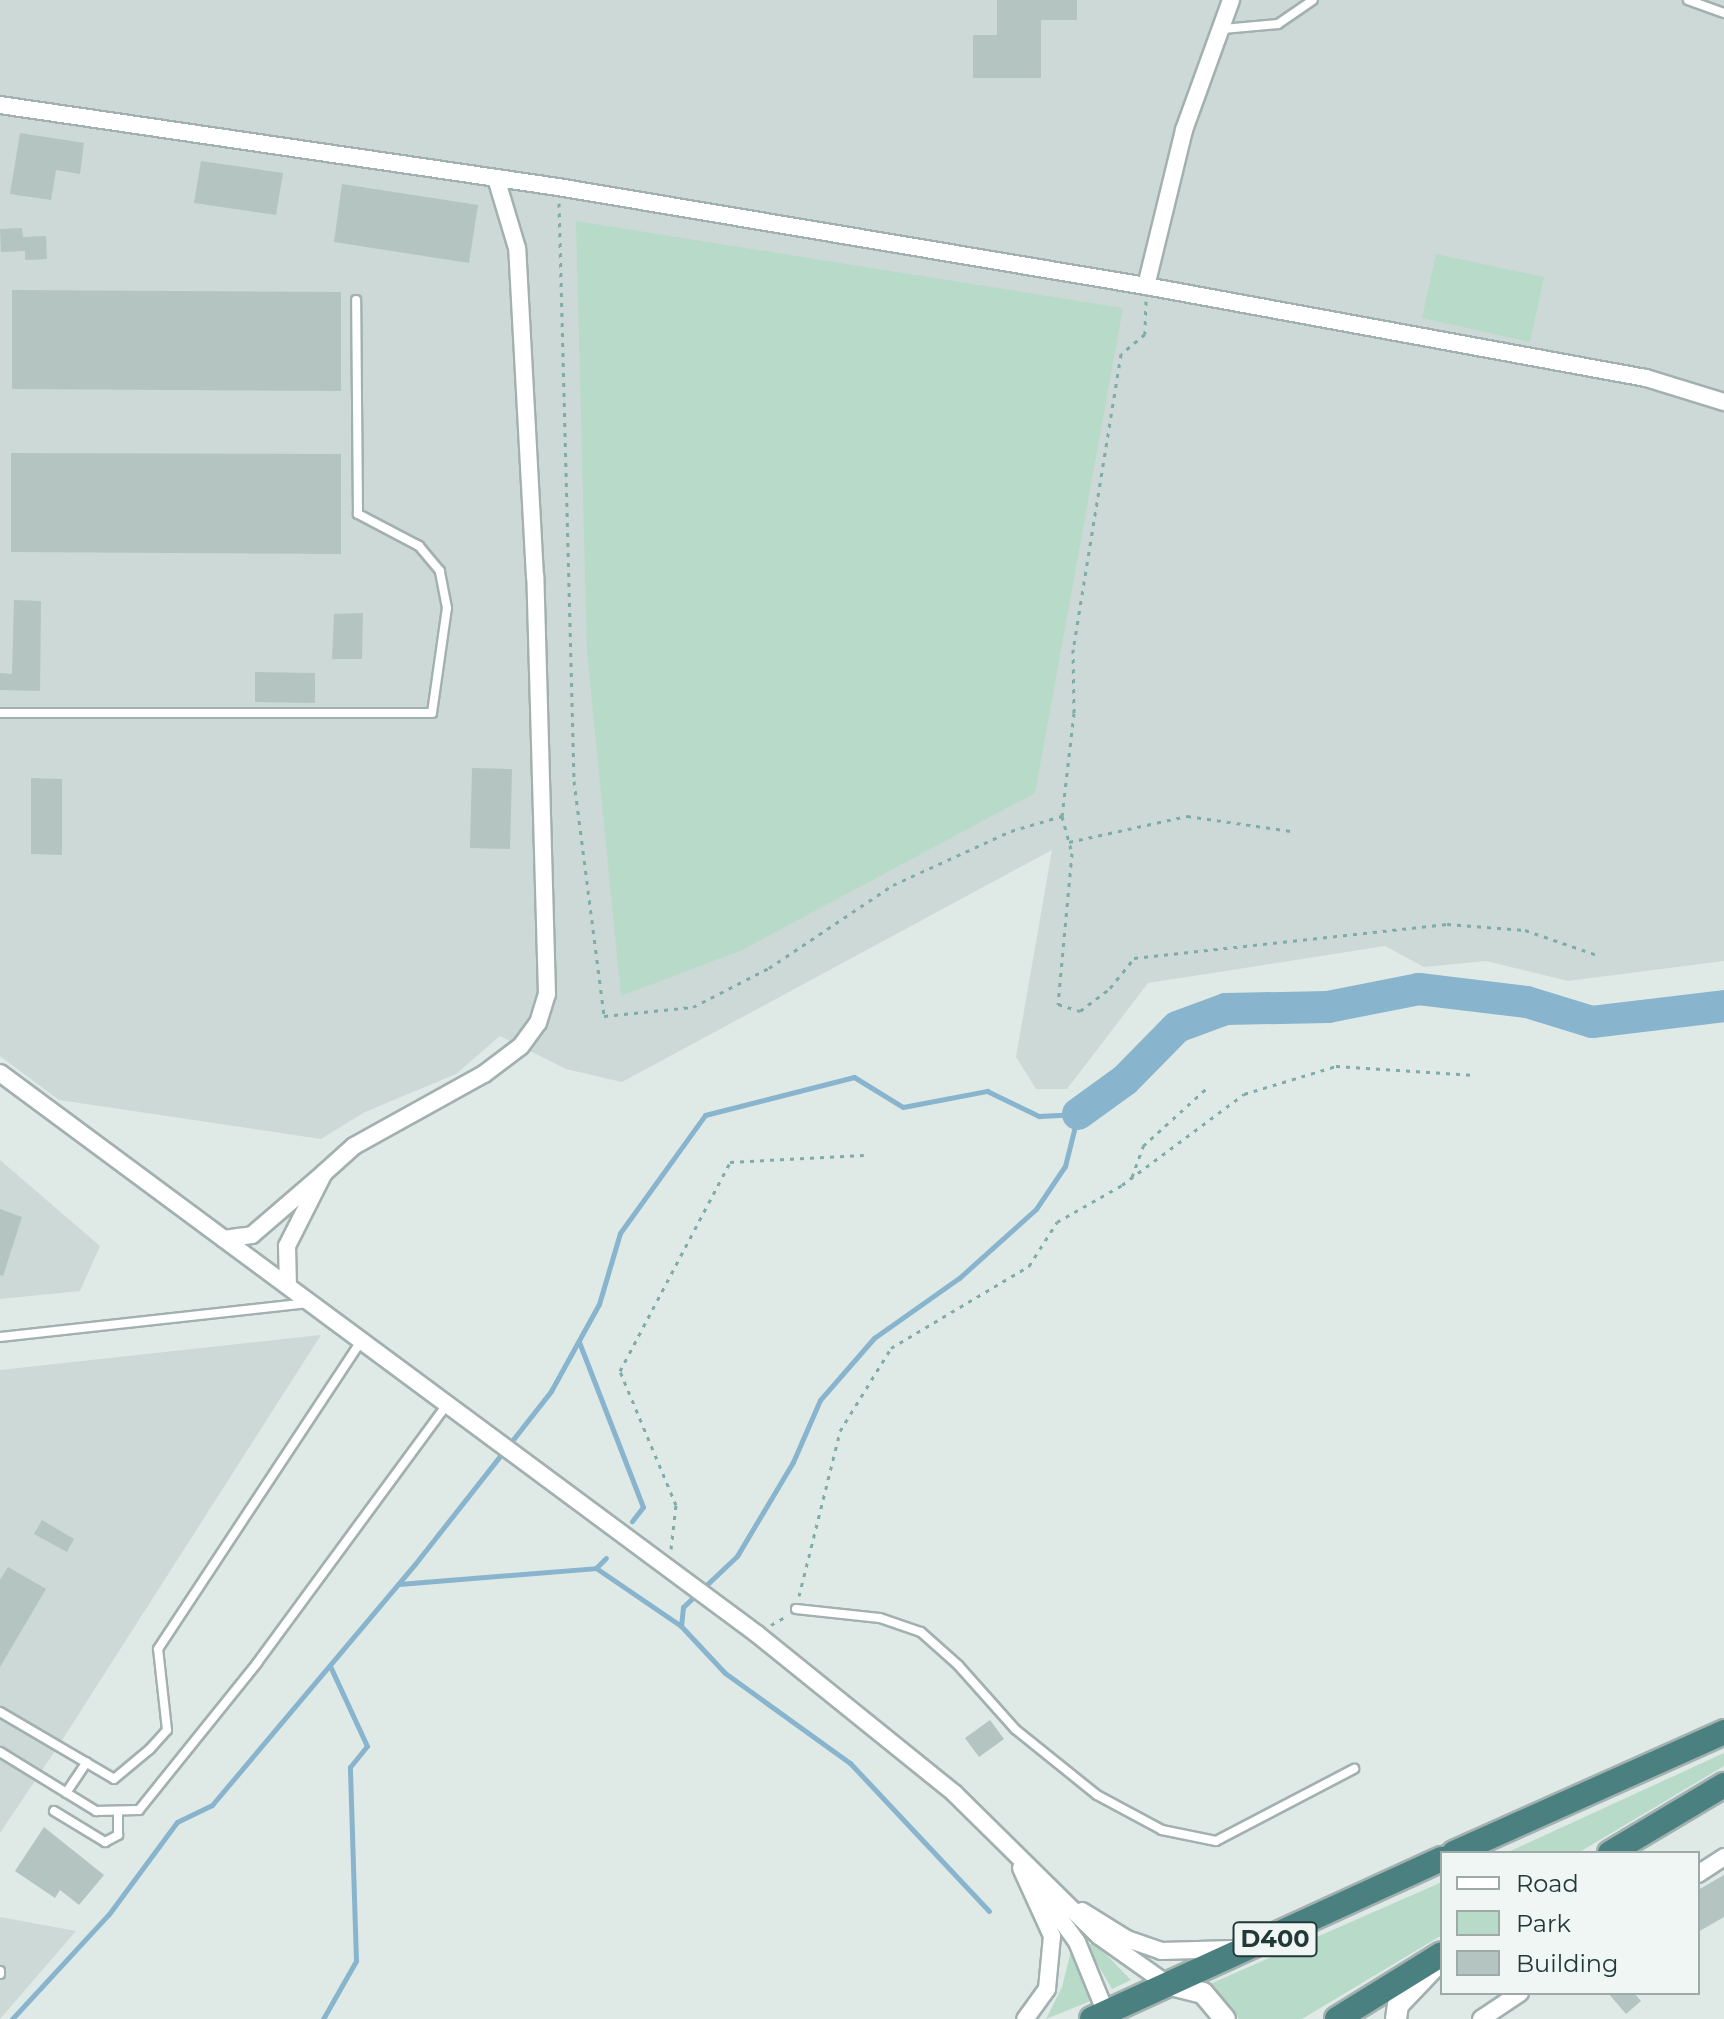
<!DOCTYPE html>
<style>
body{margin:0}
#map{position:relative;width:1724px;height:2019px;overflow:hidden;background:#dfeae7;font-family:Montserrat,sans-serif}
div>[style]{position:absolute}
.built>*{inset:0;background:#cdd9d6}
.green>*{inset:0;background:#b8dac9}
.stream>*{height:5px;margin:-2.5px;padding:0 2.5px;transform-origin:2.5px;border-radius:2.5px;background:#88b4cd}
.river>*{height:32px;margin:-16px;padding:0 16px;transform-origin:16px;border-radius:16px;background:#88b4cd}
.building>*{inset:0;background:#b4c4c1}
.path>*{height:3px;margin-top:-1.5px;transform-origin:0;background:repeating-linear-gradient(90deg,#80aca8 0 4px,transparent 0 10px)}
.roads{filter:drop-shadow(2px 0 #a2b1af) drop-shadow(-2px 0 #a2b1af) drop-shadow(0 2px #a2b1af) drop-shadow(0 -2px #a2b1af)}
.service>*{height:8px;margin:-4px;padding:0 4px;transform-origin:4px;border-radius:4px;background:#fff}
.minor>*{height:16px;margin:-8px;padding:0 8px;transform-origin:8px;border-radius:8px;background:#fff}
.tertiary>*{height:20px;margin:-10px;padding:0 10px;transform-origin:10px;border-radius:10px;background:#fff}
.trunk>*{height:24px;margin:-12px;padding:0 12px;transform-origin:12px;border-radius:12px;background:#4a8080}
span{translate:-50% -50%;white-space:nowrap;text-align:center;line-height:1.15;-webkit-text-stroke:6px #eff6f4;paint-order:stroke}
.shield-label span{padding:2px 6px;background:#eff6f4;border:2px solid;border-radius:6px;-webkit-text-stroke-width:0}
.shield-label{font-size:24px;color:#213937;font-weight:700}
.legend{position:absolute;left:1440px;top:1851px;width:260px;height:144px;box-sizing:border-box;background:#eff6f4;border:2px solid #9daaa8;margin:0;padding:10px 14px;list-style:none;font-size:24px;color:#213937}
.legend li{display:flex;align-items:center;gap:16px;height:40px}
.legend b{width:40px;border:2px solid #9daaa8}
</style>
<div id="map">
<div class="built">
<i style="clip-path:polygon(0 0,1724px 0,1724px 961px,1568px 981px,1486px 961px,1424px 967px,1385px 946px,1148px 983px,1067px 1089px,1036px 1089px,1016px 1057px,1052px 850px,622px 1082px,566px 1069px,500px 1036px,456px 1074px,365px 1112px,321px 1139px,59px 1100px,0 1056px)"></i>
<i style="clip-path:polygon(0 1160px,100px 1246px,80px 1291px,0 1299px)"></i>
<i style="clip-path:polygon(321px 1335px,59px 1745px,0 1833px,0 1370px)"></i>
<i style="clip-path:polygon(0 1917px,76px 1931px,0 2019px)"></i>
</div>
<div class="green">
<i style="clip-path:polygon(576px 221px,1123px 308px,1035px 793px,742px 950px,621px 996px,587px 652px)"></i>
<i style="clip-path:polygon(1436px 254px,1544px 277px,1530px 342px,1422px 318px)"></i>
<i style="clip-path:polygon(1724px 1753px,1724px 1766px,1578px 1853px,1506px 1853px)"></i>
<i style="clip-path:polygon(1442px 1882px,1442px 1935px,1302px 2019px,1239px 2019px,1210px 1984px)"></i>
<i style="clip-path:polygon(1094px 1942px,1131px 1980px,1112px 1989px,1087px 1946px)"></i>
<i style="clip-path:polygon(1071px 1951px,1093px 2000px,1046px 2019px,1062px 1987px)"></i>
</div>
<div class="stream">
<i style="left:579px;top:1342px;width:177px;rotate:68.8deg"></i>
<i style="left:643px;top:1507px;width:18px;rotate:128deg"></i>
<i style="left:596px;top:1568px;width:103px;rotate:34.3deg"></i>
<i style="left:399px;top:1584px;width:198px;rotate:-4.6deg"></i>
<i style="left:596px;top:1568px;width:14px;rotate:-45deg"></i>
<i style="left:12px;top:2019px;width:143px;rotate:-47.3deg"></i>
<i style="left:109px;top:1914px;width:114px;rotate:-53.5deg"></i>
<i style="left:177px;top:1822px;width:39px;rotate:-26deg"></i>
<i style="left:212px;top:1805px;width:315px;rotate:-49.9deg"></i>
<i style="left:415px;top:1564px;width:220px;rotate:-51.8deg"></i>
<i style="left:551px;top:1391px;width:99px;rotate:-61.1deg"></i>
<i style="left:599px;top:1304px;width:74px;rotate:-73.5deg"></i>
<i style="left:620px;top:1233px;width:145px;rotate:-54.2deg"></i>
<i style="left:705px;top:1115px;width:154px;rotate:-14.3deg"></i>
<i style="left:854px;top:1077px;width:57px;rotate:31.5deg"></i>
<i style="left:903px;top:1107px;width:86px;rotate:-10.8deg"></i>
<i style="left:987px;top:1091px;width:58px;rotate:25.7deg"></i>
<i style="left:1039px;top:1116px;width:39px;rotate:-3deg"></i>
<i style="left:1078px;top:1114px;width:54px;rotate:104deg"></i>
<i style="left:1065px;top:1166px;width:52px;rotate:124deg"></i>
<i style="left:1036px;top:1209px;width:103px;rotate:138.1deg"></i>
<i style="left:959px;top:1278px;width:104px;rotate:144.8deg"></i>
<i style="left:874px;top:1338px;width:82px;rotate:131.1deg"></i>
<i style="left:820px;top:1400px;width:68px;rotate:113.5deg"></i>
<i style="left:793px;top:1462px;width:109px;rotate:120.8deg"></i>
<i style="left:737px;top:1556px;width:74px;rotate:136.6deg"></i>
<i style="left:683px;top:1607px;width:19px;rotate:96deg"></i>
<i style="left:681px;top:1626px;width:64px;rotate:46.9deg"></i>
<i style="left:725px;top:1673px;width:154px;rotate:35.8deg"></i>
<i style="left:850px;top:1763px;width:203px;rotate:46.8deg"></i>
<i style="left:323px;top:2019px;width:67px;rotate:-60.4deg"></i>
<i style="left:356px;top:1961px;width:194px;rotate:-91.8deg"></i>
<i style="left:350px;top:1767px;width:27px;rotate:-51deg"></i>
<i style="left:367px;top:1746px;width:88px;rotate:-114.8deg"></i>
</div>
<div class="river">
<i style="left:1078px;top:1114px;width:58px;rotate:-35.9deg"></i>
<i style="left:1125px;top:1080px;width:74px;rotate:-45.5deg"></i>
<i style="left:1177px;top:1027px;width:52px;rotate:-20.2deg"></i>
<i style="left:1226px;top:1009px;width:102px;rotate:-1.1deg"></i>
<i style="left:1328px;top:1007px;width:93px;rotate:-11.2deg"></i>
<i style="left:1419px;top:989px;width:109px;rotate:6.9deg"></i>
<i style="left:1527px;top:1002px;width:68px;rotate:17.1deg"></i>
<i style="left:1592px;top:1022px;width:133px;rotate:-6.9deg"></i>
</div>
<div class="building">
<i style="clip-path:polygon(997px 0,1077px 0,1077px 20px,1041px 20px,1041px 78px,973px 78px,973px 35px,997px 35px)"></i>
<i style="clip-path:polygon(20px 133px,84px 143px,80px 174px,56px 170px,51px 200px,10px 194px)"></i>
<i style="clip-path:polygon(201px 161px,283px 173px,276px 215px,194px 203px)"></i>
<i style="clip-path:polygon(342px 184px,478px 205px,469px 263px,334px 242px)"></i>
<i style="clip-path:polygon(22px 228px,23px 237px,46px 236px,47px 259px,25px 260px,25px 251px,1px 252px,0 229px)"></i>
<i style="clip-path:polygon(12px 290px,341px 292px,341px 391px,12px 389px)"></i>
<i style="clip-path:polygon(11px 453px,341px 454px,341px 554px,11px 552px)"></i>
<i style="clip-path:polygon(14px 600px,41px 601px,40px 691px,0 690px,0 673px,12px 674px)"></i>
<i style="clip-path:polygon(363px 613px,362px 659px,332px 659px,334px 614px)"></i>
<i style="clip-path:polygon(255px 672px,315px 673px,315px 703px,255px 702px)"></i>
<i style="clip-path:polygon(472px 768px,512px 769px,510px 849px,470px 848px)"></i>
<i style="clip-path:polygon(31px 778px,62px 779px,62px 855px,31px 854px)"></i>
<i style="clip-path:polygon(0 1209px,22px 1217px,3px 1276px,0 1275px)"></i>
<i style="clip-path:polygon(42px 1520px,74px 1539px,67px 1552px,34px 1534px)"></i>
<i style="clip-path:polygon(8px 1567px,46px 1589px,0 1667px,0 1580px)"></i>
<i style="clip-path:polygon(990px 1720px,1004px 1739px,979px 1757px,965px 1738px)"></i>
<i style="clip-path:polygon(44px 1827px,104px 1875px,79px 1905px,60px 1890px,55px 1898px,15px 1871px)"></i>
<i style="clip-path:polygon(1724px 1875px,1724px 1917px,1698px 1932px,1698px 1890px)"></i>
<i style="clip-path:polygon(1608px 1993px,1634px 1993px,1641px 2001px,1626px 2014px)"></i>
</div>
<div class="path">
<i style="left:559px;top:203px;width:578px;rotate:88.51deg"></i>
<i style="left:574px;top:781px;width:237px;rotate:82.7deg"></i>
<i style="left:604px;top:1016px;width:89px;rotate:-5.8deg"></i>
<i style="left:693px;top:1007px;width:85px;rotate:-27.2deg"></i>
<i style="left:769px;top:968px;width:149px;rotate:-33.8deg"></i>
<i style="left:893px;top:885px;width:130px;rotate:-24.6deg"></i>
<i style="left:1011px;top:831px;width:53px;rotate:-16.4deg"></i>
<i style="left:1146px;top:301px;width:33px;rotate:92deg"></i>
<i style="left:1145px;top:334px;width:31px;rotate:140deg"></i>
<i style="left:1121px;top:354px;width:299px;rotate:99.2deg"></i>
<i style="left:1073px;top:649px;width:64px;rotate:89.1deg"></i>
<i style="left:1074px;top:713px;width:104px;rotate:96.6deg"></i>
<i style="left:1062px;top:816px;width:38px;rotate:75deg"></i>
<i style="left:1072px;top:853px;width:152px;rotate:95.3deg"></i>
<i style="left:1058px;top:1004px;width:23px;rotate:18deg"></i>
<i style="left:1080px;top:1011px;width:38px;rotate:-37deg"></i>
<i style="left:1110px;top:988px;width:38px;rotate:-51deg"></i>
<i style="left:1134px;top:958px;width:315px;rotate:-6.2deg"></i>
<i style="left:1447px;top:924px;width:78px;rotate:4.4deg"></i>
<i style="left:1525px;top:930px;width:79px;rotate:19.1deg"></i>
<i style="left:1069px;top:842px;width:121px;rotate:-12.4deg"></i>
<i style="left:1187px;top:816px;width:105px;rotate:8.2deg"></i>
<i style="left:1132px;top:1177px;width:33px;rotate:-70deg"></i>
<i style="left:1143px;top:1146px;width:86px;rotate:-42.2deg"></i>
<i style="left:671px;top:1549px;width:44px;rotate:-83.5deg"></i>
<i style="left:676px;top:1505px;width:145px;rotate:-112.7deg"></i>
<i style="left:620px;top:1371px;width:236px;rotate:-62.2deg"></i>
<i style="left:730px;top:1162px;width:134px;rotate:-3deg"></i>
<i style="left:799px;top:1596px;width:170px;rotate:-76deg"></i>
<i style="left:840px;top:1431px;width:97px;rotate:-58.4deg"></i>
<i style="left:891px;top:1348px;width:161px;rotate:-30.7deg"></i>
<i style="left:1029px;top:1266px;width:52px;rotate:-57.5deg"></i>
<i style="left:1057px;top:1222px;width:75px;rotate:-29.6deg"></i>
<i style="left:1122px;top:1185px;width:152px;rotate:-36.7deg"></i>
<i style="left:1244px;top:1094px;width:96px;rotate:-16.9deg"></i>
<i style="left:1336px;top:1066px;width:139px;rotate:3.7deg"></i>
<i style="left:771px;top:1625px;width:16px;rotate:-30deg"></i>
</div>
<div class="roads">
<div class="service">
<i style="left:1688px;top:0;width:38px;rotate:20deg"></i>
<i style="left:1223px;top:29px;width:55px;rotate:-5.2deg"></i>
<i style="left:1278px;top:24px;width:42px;rotate:-34.4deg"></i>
<i style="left:0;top:713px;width:432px"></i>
<i style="left:432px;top:713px;width:106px;rotate:-81.9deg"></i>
<i style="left:447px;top:608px;width:38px;rotate:-101deg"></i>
<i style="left:440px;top:571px;width:33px;rotate:-130deg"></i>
<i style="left:419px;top:546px;width:69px;rotate:-152.3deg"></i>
<i style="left:358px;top:514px;width:214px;rotate:-90.5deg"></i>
<i style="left:0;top:1337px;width:311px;rotate:-6.3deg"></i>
<i style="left:796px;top:1609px;width:84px;rotate:6.1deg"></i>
<i style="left:880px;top:1618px;width:43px;rotate:18.9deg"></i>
<i style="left:921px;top:1632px;width:50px;rotate:41.7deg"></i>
<i style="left:958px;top:1665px;width:86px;rotate:48.3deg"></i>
<i style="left:1015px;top:1729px;width:105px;rotate:38.8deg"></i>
<i style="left:1097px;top:1795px;width:74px;rotate:28.3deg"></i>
<i style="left:1162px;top:1830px;width:55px;rotate:11.5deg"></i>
<i style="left:1216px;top:1841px;width:156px;rotate:-27.6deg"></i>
<i style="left:0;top:1712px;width:132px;rotate:30.4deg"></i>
<i style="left:114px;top:1779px;width:47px;rotate:-39.8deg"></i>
<i style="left:150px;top:1749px;width:25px;rotate:-48deg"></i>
<i style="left:167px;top:1730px;width:81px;rotate:-96.3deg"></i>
<i style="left:158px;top:1649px;width:369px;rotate:-56.6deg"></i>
<i style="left:0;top:1752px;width:113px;rotate:31.6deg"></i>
<i style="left:96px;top:1811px;width:43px;rotate:-1.3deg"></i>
<i style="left:139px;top:1810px;width:189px;rotate:-51.2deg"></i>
<i style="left:257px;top:1663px;width:321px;rotate:-53.7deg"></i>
<i style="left:66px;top:1793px;width:37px;rotate:-56deg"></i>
<i style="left:54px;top:1811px;width:60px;rotate:31.3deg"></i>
<i style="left:105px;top:1842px;width:15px;rotate:-28deg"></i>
<i style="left:118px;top:1835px;width:21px;rotate:-90deg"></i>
<i style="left:0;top:1971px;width:3px;rotate:90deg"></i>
</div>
<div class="minor">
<i style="left:0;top:105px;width:564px;rotate:8.36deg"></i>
<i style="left:558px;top:187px;width:596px;rotate:9.56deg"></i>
<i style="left:1146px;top:286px;width:508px;rotate:10.43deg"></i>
<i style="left:1646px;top:378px;width:82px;rotate:17.1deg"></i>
<i style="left:1146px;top:286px;width:161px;rotate:-76.3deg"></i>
<i style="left:1184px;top:130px;width:138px;rotate:-70.1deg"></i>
<i style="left:0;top:1073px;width:942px;rotate:36.54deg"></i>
<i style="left:757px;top:1634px;width:253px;rotate:38.9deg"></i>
<i style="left:954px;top:1793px;width:204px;rotate:44.6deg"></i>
<i style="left:1099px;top:1936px;width:83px;rotate:35.2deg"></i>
<i style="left:324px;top:1173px;width:40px;rotate:-42deg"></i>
<i style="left:354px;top:1146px;width:149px;rotate:-29deg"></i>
<i style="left:484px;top:1074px;width:46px;rotate:-37.1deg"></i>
<i style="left:521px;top:1046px;width:29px;rotate:-54deg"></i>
<i style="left:538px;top:1023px;width:30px;rotate:-73deg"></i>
<i style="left:547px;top:994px;width:417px;rotate:-91.6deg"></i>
<i style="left:535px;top:577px;width:329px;rotate:-93.1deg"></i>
<i style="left:517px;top:248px;width:73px;rotate:-106.7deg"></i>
<i style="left:224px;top:1239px;width:28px;rotate:-8deg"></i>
<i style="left:252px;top:1235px;width:95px;rotate:-40.7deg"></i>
<i style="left:324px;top:1173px;width:82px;rotate:116.9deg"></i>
<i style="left:287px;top:1246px;width:40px;rotate:88.6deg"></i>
<i style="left:1021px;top:1868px;width:75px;rotate:65.5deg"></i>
<i style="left:1052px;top:1936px;width:53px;rotate:95.4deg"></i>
<i style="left:1047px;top:1989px;width:37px;rotate:126deg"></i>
<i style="left:1698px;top:1874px;width:31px;rotate:-33deg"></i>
<i style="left:1039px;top:1890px;width:64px;rotate:53.8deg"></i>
<i style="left:1077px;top:1942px;width:77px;rotate:67.8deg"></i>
<i style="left:1082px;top:1911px;width:53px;rotate:31.9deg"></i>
<i style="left:1127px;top:1939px;width:36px;rotate:19deg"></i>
<i style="left:1161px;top:1951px;width:72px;rotate:-1.6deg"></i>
<i style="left:1481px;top:2019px;width:47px;rotate:-33.7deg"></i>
</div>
<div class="tertiary">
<i style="left:1167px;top:1984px;width:37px;rotate:14deg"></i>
<i style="left:1203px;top:1993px;width:34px;rotate:50deg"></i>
<i style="left:1396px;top:2019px;width:14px;rotate:-82deg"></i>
<i style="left:1398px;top:2005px;width:58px;rotate:-46.4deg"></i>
</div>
<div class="trunk">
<i style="left:1454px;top:1853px;width:296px;rotate:-24.1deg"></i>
<i style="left:1610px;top:1853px;width:133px;rotate:-30.8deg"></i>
<i style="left:1092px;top:2019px;width:385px;rotate:-24.6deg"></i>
<i style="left:1337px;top:2019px;width:123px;rotate:-31.8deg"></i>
</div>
</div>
<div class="shield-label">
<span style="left:1275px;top:1939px">D400</span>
</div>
<ul class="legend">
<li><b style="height:10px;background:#fff"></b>Road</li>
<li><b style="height:22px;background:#b8dac9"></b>Park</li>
<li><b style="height:22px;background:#b4c4c1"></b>Building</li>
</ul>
</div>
